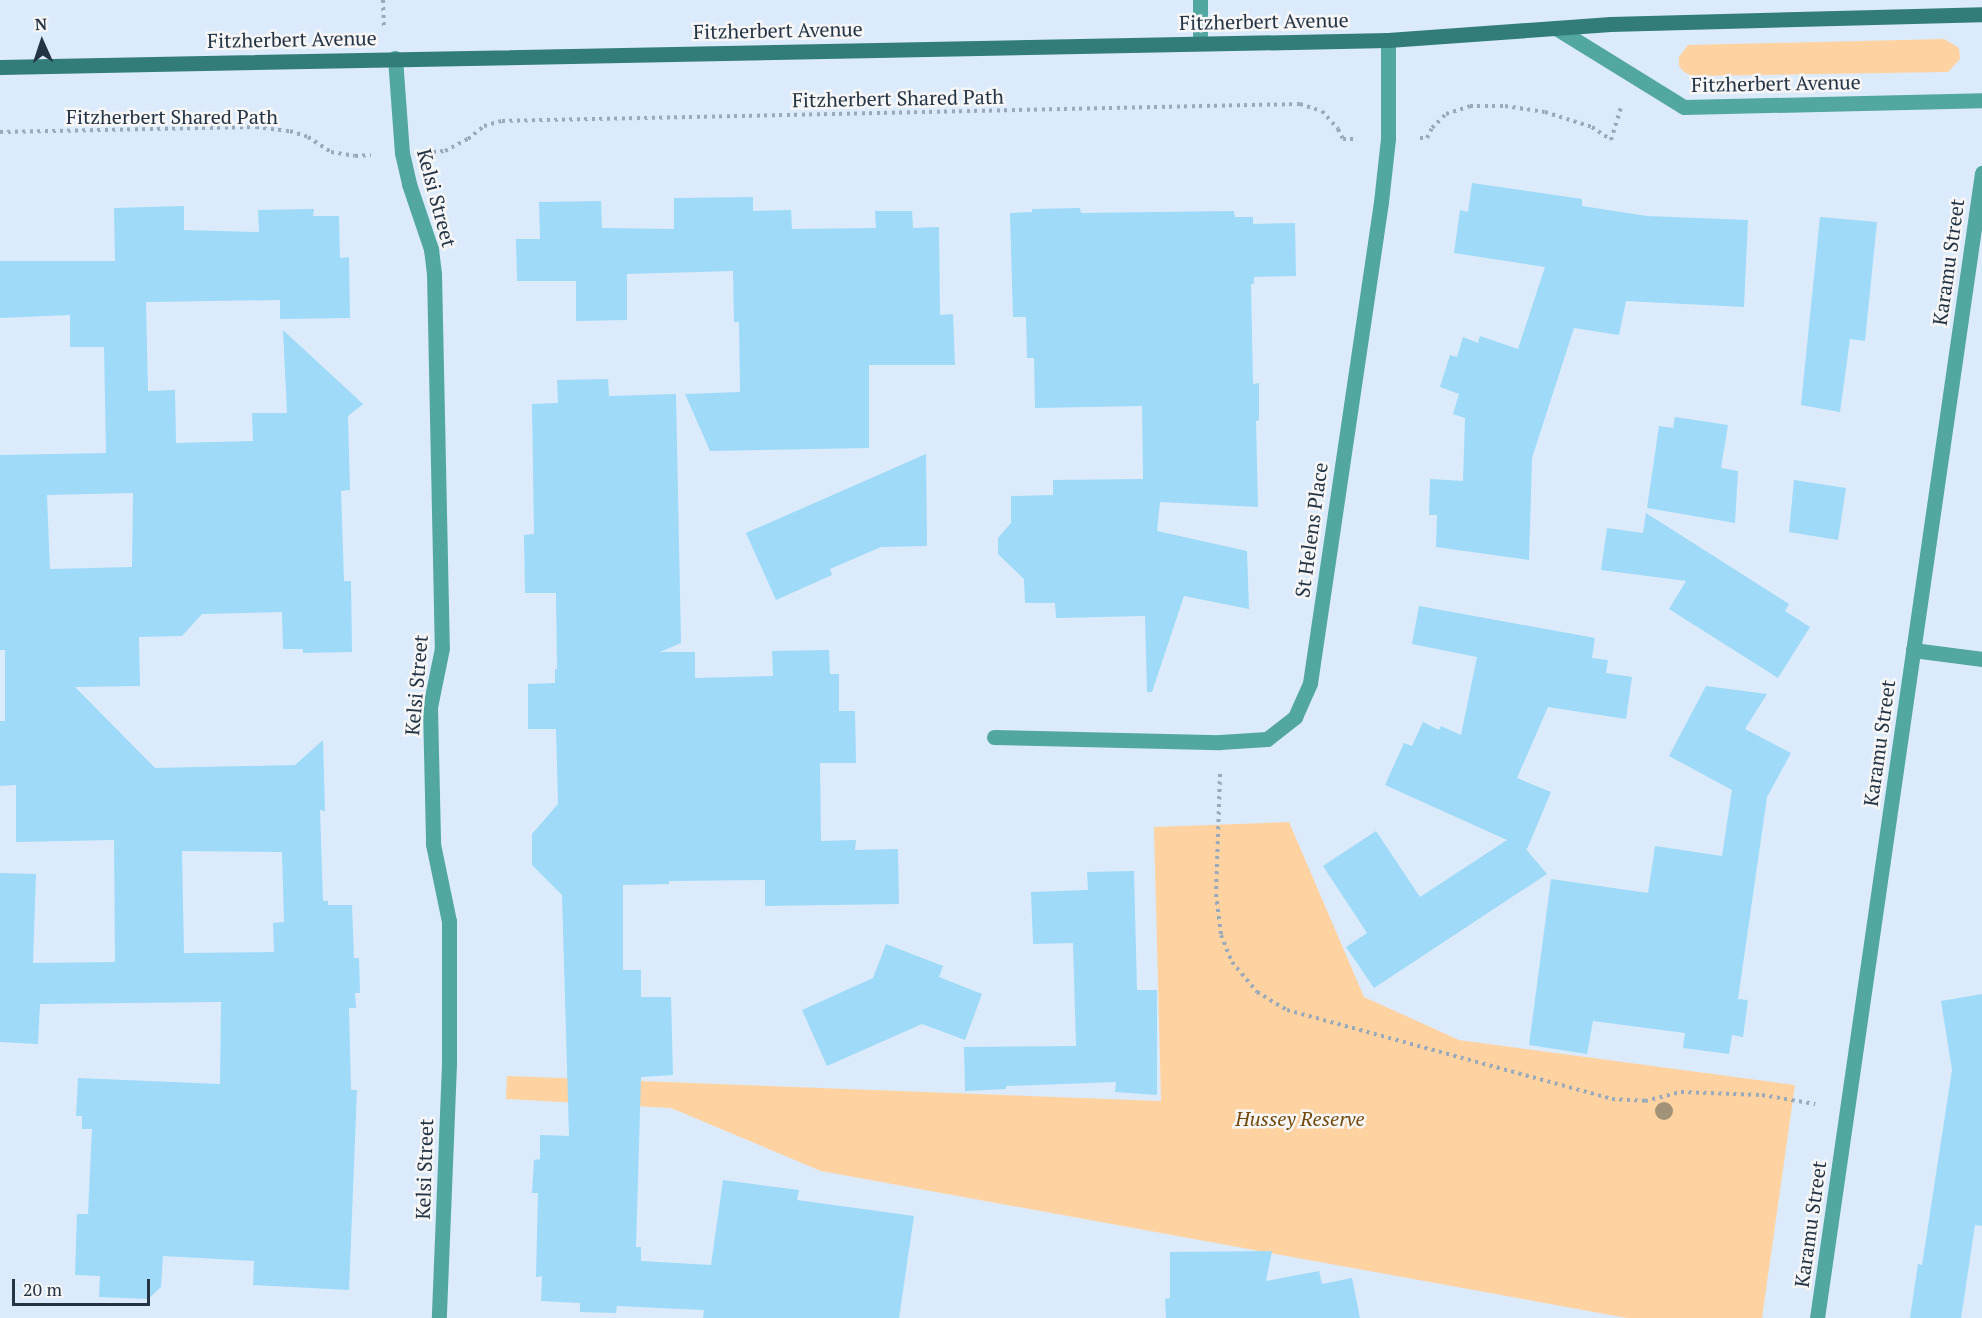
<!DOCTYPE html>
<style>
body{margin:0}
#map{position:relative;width:1982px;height:1318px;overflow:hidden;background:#dbebfc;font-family:"PT Serif",serif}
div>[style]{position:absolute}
.green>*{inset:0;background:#ffd3a1}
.building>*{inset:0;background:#9fdaf8}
.path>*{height:4px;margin-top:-2px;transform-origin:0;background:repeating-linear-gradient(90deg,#9aaaba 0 3px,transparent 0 7.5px)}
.lane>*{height:15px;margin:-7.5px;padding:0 7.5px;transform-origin:7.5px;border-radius:7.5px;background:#53a7a1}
.street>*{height:15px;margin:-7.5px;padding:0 7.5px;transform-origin:7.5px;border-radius:7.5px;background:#53a7a1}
.secondary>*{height:15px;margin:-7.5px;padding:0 7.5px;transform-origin:7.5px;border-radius:7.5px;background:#327d79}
.trees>*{width:18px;height:18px;margin:-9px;border-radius:50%;background:#a29278}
span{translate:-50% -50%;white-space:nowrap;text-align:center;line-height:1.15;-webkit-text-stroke:5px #f6f6f6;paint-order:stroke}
.street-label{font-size:20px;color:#243444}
.park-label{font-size:20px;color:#744a0c;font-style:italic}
.north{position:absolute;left:12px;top:12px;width:60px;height:60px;-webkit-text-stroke:4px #f6f6f6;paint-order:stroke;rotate:357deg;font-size:16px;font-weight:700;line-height:24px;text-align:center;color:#243444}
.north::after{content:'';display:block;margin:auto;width:21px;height:27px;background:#243444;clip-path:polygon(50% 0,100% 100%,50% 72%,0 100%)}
.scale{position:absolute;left:12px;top:1279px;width:138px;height:27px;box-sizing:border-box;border:3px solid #243444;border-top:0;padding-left:8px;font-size:18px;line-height:21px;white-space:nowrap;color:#243444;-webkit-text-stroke:4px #f6f6f6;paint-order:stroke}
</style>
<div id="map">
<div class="green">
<i style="clip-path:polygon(1944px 39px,1959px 48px,1960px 59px,1948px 72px,1692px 76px,1684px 72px,1679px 66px,1679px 57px,1688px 45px)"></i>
<i style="clip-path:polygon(1289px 822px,1364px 997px,1459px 1040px,1795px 1085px,1762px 1318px,1627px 1318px,821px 1171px,671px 1108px,506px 1099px,507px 1076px,1161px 1101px,1154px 827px)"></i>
</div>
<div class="building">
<i style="clip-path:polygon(1472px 183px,1582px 199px,1582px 206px,1647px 216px,1748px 220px,1744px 307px,1626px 301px,1619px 335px,1574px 328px,1532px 458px,1529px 560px,1436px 547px,1437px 515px,1429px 515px,1430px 479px,1463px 481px,1465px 418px,1453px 414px,1459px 394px,1440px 387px,1450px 355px,1457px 357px,1463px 337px,1478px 343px,1480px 336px,1518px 349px,1545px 267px,1454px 253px,1460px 210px,1468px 212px)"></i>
<i style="clip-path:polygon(753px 197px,753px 211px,791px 210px,792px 229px,876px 228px,875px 211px,912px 211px,913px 228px,939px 227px,940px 315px,953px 314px,955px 365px,869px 365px,869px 448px,710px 451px,685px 394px,740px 392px,739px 322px,734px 322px,733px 271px,627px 274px,627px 320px,576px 321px,576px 281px,517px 281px,516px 239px,540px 239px,539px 202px,601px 201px,602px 228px,674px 229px,674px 198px)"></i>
<i style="clip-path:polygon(evenodd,184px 206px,184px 230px,259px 232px,258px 210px,314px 209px,313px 216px,339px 216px,340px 258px,349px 257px,350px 318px,280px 319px,280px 300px,146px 302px,148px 391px,175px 390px,176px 443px,253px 441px,252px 413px,287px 413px,283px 330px,363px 404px,348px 416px,350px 490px,341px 491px,344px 581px,351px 581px,352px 652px,303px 653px,303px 649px,283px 649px,282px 612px,202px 614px,182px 636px,139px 637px,140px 686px,75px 687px,155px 768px,295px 765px,323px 740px,325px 811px,320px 810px,323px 901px,328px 901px,328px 905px,352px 905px,354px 958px,359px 958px,360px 993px,355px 993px,356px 1008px,349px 1008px,351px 1090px,357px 1090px,349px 1290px,253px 1285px,254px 1261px,163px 1256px,161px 1287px,148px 1299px,99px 1297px,100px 1276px,75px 1275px,77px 1214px,88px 1214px,92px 1129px,82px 1129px,82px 1116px,76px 1116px,78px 1078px,220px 1084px,221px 1002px,40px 1004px,38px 1044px,0 1042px,0 873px,36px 874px,33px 963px,115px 962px,114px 840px,16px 842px,16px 785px,0 786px,0 721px,5px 721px,5px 650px,0 650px,0 455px,106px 453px,104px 347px,70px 347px,70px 315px,0 318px,0 261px,115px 261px,114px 208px,184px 206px,133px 493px,132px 567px,50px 569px,47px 495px,133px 493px,184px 206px,182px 851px,282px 852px,284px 922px,273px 923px,274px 952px,184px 953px,182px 851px)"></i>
<i style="clip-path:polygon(1080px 208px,1081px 213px,1234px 211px,1235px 217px,1253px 217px,1253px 224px,1295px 223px,1296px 276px,1254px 277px,1254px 284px,1251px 284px,1253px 384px,1259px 383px,1259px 420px,1256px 421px,1258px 507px,1160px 502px,1157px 531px,1247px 551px,1249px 609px,1184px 596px,1152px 692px,1147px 692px,1145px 616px,1056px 618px,1055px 603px,1025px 603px,1024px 579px,998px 554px,998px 538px,1011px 523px,1011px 496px,1053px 495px,1053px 480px,1143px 479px,1142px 406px,1035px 408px,1034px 358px,1027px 358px,1026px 317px,1013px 317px,1010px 213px,1032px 212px,1032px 209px)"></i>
<i style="clip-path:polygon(1820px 217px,1877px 222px,1865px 341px,1850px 339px,1840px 412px,1801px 405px)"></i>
<i style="clip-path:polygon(608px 379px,609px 396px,676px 394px,681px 643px,660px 652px,695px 652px,695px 678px,773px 676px,772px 651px,829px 650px,830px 674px,839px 674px,839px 711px,855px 711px,856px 763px,820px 763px,821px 841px,856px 840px,855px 850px,898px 849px,899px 904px,765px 906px,765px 880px,669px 881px,669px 884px,623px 885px,623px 970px,641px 970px,641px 997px,671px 997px,673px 1075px,641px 1077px,636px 1247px,641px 1247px,641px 1261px,711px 1265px,723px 1180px,799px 1190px,797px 1200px,914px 1216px,899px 1318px,703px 1318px,704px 1310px,617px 1306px,616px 1313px,580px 1312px,580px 1303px,541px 1301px,542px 1276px,536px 1277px,538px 1193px,532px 1193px,534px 1160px,540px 1159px,540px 1135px,569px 1136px,562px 895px,532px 865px,532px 834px,558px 804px,556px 729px,528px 729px,528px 684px,555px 683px,555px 669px,557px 669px,556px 593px,525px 593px,524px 535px,534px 534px,532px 404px,558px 403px,557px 380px)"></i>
<i style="clip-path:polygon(1675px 417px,1728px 425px,1721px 468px,1738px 471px,1735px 523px,1647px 508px,1659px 426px,1673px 428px)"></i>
<i style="clip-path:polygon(926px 454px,927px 546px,881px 547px,830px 569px,832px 575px,776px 600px,746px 533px)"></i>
<i style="clip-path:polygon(1794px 480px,1846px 488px,1838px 540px,1789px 532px)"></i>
<i style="clip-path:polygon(1646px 513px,1789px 604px,1785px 611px,1810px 627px,1778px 678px,1669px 609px,1686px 581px,1601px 570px,1607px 528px,1643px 533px)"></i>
<i style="clip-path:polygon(1419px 606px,1595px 638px,1592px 658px,1608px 660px,1606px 673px,1632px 677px,1626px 719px,1548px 707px,1517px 778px,1551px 792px,1527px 849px,1525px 848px,1547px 874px,1374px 988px,1346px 947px,1367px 933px,1323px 866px,1376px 831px,1420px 897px,1507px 840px,1385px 785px,1404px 743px,1412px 746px,1423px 722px,1439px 730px,1441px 726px,1461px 735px,1477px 657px,1412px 644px)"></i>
<i style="clip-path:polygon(1706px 686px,1767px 694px,1745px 729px,1791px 753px,1767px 797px,1738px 999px,1748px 1000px,1743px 1037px,1732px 1035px,1729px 1054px,1683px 1048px,1685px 1033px,1593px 1021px,1587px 1054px,1529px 1045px,1551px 879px,1648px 893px,1655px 846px,1722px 856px,1732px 790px,1669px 756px)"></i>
<i style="clip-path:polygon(1134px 871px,1137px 990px,1157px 990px,1157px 1095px,1115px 1092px,1116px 1082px,1006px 1086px,1006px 1089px,965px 1091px,964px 1047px,1076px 1046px,1073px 943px,1033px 944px,1031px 892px,1088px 890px,1087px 872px)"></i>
<i style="clip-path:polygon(886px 944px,943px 966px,939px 977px,982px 994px,965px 1040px,922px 1024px,827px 1066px,802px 1010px,873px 978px)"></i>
<i style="clip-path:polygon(1982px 994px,1982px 1226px,1975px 1225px,1961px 1318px,1910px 1318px,1918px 1264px,1922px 1265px,1952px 1070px,1941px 1001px)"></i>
<i style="clip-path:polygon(1272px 1251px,1266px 1281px,1319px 1271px,1322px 1284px,1352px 1278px,1360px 1318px,1166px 1318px,1165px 1299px,1170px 1298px,1170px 1252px)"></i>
</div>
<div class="path">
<i style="left:383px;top:0;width:27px;rotate:88deg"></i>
<i style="left:0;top:132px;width:256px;rotate:-1.1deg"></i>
<i style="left:256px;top:127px;width:34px;rotate:7deg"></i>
<i style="left:290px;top:131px;width:19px;rotate:18deg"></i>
<i style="left:308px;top:137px;width:27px;rotate:33deg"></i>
<i style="left:331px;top:152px;width:24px;rotate:9deg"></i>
<i style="left:355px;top:156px;width:16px;rotate:-4deg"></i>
<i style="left:1420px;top:138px;width:7px"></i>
<i style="left:1427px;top:138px;width:11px;rotate:-63deg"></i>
<i style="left:1432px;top:128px;width:20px;rotate:-45deg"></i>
<i style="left:1446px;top:114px;width:25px;rotate:-18deg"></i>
<i style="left:1470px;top:106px;width:35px"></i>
<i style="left:1505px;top:106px;width:40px;rotate:8.5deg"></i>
<i style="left:1545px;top:112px;width:49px;rotate:17.7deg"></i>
<i style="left:1592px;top:127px;width:23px;rotate:34deg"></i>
<i style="left:1611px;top:140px;width:37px;rotate:-73deg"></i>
<i style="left:433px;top:152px;width:12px;rotate:-5deg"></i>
<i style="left:445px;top:151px;width:26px;rotate:-28deg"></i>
<i style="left:468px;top:139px;width:21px;rotate:-39deg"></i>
<i style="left:484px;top:126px;width:19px;rotate:-16deg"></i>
<i style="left:502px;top:121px;width:798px;rotate:-1.22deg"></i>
<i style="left:1300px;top:104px;width:23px;rotate:18deg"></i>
<i style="left:1322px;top:111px;width:24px;rotate:48deg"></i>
<i style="left:1338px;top:129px;width:11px;rotate:63deg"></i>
<i style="left:1343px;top:139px;width:12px"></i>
<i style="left:1220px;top:774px;width:120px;rotate:91.9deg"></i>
<i style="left:1216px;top:894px;width:41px;rotate:83deg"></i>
<i style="left:1221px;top:935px;width:29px;rotate:68deg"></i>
<i style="left:1232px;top:962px;width:39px;rotate:50deg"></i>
<i style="left:1257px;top:992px;width:35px;rotate:31deg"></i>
<i style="left:1287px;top:1010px;width:337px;rotate:15.3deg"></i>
<i style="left:1612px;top:1099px;width:33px;rotate:3deg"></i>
<i style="left:1645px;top:1101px;width:37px;rotate:-14deg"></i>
<i style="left:1681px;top:1092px;width:81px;rotate:2.1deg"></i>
<i style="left:1762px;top:1095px;width:54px;rotate:9.6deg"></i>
</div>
<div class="lane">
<i style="left:1556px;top:28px;width:150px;rotate:31.7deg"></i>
<i style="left:1684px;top:107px;width:298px;rotate:-1.3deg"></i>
</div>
<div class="street">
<i style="left:1200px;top:0;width:42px;rotate:90deg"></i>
<i style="left:395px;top:58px;width:95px;rotate:85.8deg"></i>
<i style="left:402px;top:153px;width:32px;rotate:77deg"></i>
<i style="left:409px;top:184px;width:69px;rotate:71.3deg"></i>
<i style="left:431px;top:249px;width:24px;rotate:83deg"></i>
<i style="left:434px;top:273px;width:375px;rotate:88.8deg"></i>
<i style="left:442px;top:648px;width:60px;rotate:101.5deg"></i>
<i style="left:430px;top:707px;width:137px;rotate:88.7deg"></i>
<i style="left:433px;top:844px;width:79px;rotate:78.3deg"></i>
<i style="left:449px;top:921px;width:143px;rotate:90deg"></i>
<i style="left:449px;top:1064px;width:254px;rotate:92.3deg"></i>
<i style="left:1913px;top:650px;width:70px;rotate:7.4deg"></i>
<i style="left:994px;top:737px;width:226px;rotate:1.3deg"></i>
<i style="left:1220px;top:742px;width:47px;rotate:-3.7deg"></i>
<i style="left:1267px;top:739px;width:36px;rotate:-38deg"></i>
<i style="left:1295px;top:717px;width:37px;rotate:-66deg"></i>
<i style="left:1310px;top:683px;width:486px;rotate:-81.6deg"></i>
<i style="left:1381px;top:202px;width:63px;rotate:-83.7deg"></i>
<i style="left:1388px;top:139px;width:99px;rotate:-90deg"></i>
<i style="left:1817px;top:1318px;width:1157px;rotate:-81.8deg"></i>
</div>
<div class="secondary">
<i style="left:0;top:67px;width:1388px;rotate:-1.11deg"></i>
<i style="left:1388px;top:40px;width:223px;rotate:-4.1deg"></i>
<i style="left:1610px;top:24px;width:372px;rotate:-1.5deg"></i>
</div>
<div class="trees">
<i style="left:1664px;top:1111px"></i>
</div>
<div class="street-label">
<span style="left:1264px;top:21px;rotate:-1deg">Fitzherbert Avenue</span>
<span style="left:778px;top:30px;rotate:-1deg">Fitzherbert Avenue</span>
<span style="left:292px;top:39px;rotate:-1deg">Fitzherbert Avenue</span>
<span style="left:1776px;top:83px;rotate:-1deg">Fitzherbert Avenue</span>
<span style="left:898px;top:98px;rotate:-1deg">Fitzherbert Shared Path</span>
<span style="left:172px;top:116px">Fitzherbert Shared Path</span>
<span style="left:437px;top:198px;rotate:75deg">Kelsi Street</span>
<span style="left:1948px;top:262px;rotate:-82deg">Karamu Street</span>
<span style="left:1311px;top:530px;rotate:-82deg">St Helens Place</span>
<span style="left:416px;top:685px;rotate:-85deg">Kelsi Street</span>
<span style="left:1879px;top:743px;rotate:-82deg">Karamu Street</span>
<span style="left:424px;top:1169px;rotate:-88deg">Kelsi Street</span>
<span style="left:1810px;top:1224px;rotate:-82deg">Karamu Street</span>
</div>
<div class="park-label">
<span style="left:1300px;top:1118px">Hussey Reserve</span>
</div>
<div class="north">N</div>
<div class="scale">20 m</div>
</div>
